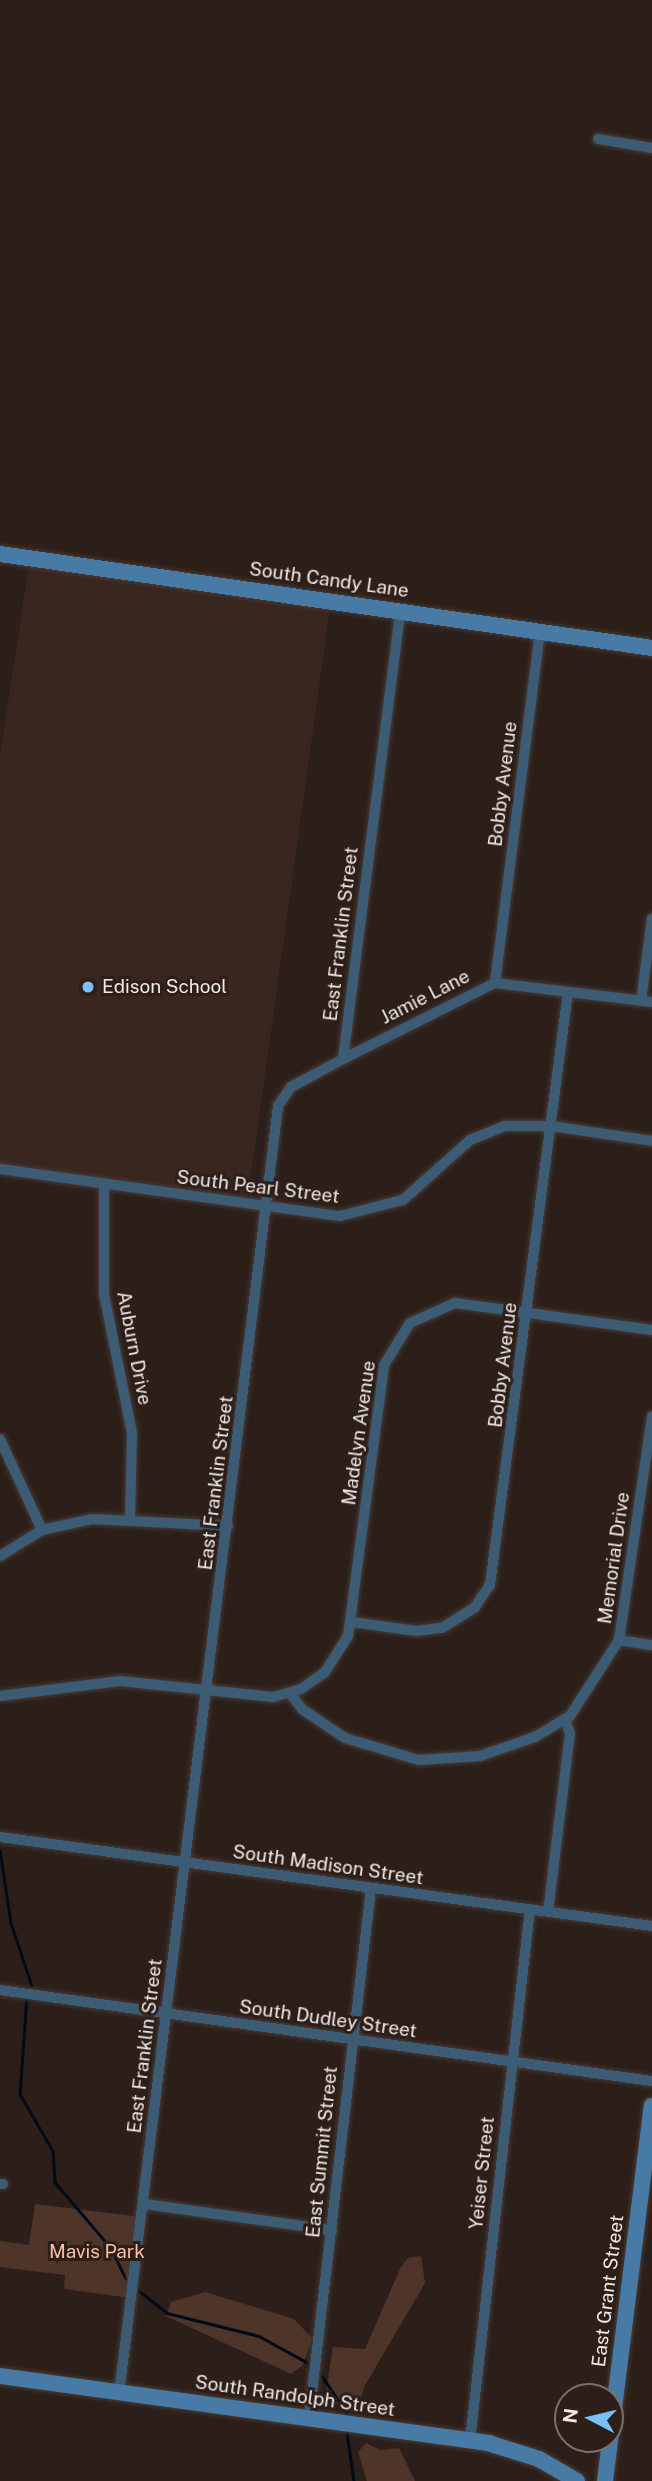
<!DOCTYPE html>
<style>
body{margin:0}
#map{position:relative;width:652px;height:2481px;overflow:hidden;background:#2c1f19;font-family:"Public Sans",sans-serif}
div>[style]{position:absolute}
.built>*{inset:0;background:#39261e}
.green>*{inset:0;background:#4f3529}
.stream>*{height:2.5px;margin:-1.25px;padding:0 1.25px;transform-origin:1.25px;border-radius:1.25px;background:#000b19}
.roads{filter:drop-shadow(0 0 2px #483b35) drop-shadow(0 0 2px #483b35)}
.street>*{height:10px;margin:-5px;padding:0 5px;transform-origin:5px;border-radius:5px;background:#3c5b75}
.secondary>*{height:16px;margin:-8px;padding:0 8px;transform-origin:8px;border-radius:8px;background:#477aa5}
.dots>*{width:19px;height:19px;translate:-50% -50%;box-sizing:border-box;border:4px solid #2c1f19;border-radius:50%}
span{translate:-50% -50%;white-space:nowrap;text-align:center;line-height:1.15;-webkit-text-stroke:6px #2c1f19;paint-order:stroke}
.street-label{font-size:19px;color:#f1e8e4}
.poi-label{font-size:19px;color:#f1e8e4}
.left{translate:0 -50%;text-align:left}
.park-label{font-size:19px;color:#fbc0a6}
.north{position:absolute;left:554px;top:2383px;width:70px;height:70px;box-sizing:border-box;background:#2c1f19;border:2px solid #7b6f6a;border-radius:50%;rotate:277deg;font-size:19px;font-weight:700;line-height:28px;text-align:center;color:#f1e8e4}
.north::after{content:'';display:block;margin:auto;width:24px;height:32px;background:#7abff8;clip-path:polygon(50% 0,100% 100%,50% 72%,0 100%)}
</style>
<div id="map">
<div class="built">
<i style="clip-path:polygon(30px 558px,331px 601px,247px 1204px,0 1169px,0 755px)"></i>
</div>
<div class="green">
<i style="clip-path:polygon(35px 2204px,142px 2217px,131px 2298px,64px 2289px,65px 2275px,0 2267px,0 2241px,29px 2245px)"></i>
<i style="clip-path:polygon(421px 2256px,425px 2283px,364px 2387px,360px 2404px,324px 2404px,333px 2347px,365px 2349px,400px 2269px,408px 2258px)"></i>
<i style="clip-path:polygon(205px 2292px,294px 2319px,312px 2338px,303px 2365px,291px 2374px,166px 2316px,171px 2302px)"></i>
<i style="clip-path:polygon(366px 2443px,380px 2450px,399px 2448px,415px 2481px,367px 2481px,358px 2452px)"></i>
</div>
<div class="stream">
<i style="left:0;top:1850px;width:74px;rotate:81.4deg"></i>
<i style="left:11px;top:1923px;width:66px;rotate:71.6deg"></i>
<i style="left:27px;top:1997px;width:97px;rotate:94.1deg"></i>
<i style="left:20px;top:2094px;width:66px;rotate:59.9deg"></i>
<i style="left:53px;top:2151px;width:31px;rotate:86deg"></i>
<i style="left:55px;top:2182px;width:87px;rotate:49.7deg"></i>
<i style="left:111px;top:2248px;width:34px;rotate:64deg"></i>
<i style="left:138px;top:2290px;width:37px;rotate:38deg"></i>
<i style="left:167px;top:2313px;width:95px;rotate:14deg"></i>
<i style="left:259px;top:2336px;width:58px;rotate:28.8deg"></i>
<i style="left:322px;top:2376px;width:48px;rotate:56deg"></i>
<i style="left:347px;top:2432px;width:49px;rotate:81.9deg"></i>
</div>
<div class="roads">
<div class="street">
<i style="left:598px;top:139px;width:55px;rotate:9.5deg"></i>
<i style="left:495px;top:983px;width:354px;rotate:-82.7deg"></i>
<i style="left:641px;top:1001px;width:83px;rotate:-82.4deg"></i>
<i style="left:343px;top:1059px;width:170px;rotate:-26.6deg"></i>
<i style="left:495px;top:983px;width:158px;rotate:6.9deg"></i>
<i style="left:0;top:1169px;width:343px;rotate:7.9deg"></i>
<i style="left:340px;top:1216px;width:65px;rotate:-14.3deg"></i>
<i style="left:403px;top:1200px;width:90px;rotate:-41.8deg"></i>
<i style="left:470px;top:1140px;width:37px;rotate:-22deg"></i>
<i style="left:504px;top:1126px;width:47px"></i>
<i style="left:551px;top:1126px;width:102px;rotate:8.4deg"></i>
<i style="left:104px;top:1184px;width:110px;rotate:90deg"></i>
<i style="left:104px;top:1294px;width:142px;rotate:78.6deg"></i>
<i style="left:132px;top:1433px;width:85px;rotate:91.3deg"></i>
<i style="left:0;top:1439px;width:100px;rotate:65.2deg"></i>
<i style="left:0;top:1556px;width:49px;rotate:-31.8deg"></i>
<i style="left:42px;top:1530px;width:51px;rotate:-12.4deg"></i>
<i style="left:92px;top:1519px;width:136px;rotate:2.9deg"></i>
<i style="left:352px;top:1622px;width:65px;rotate:8deg"></i>
<i style="left:416px;top:1631px;width:26px;rotate:-7deg"></i>
<i style="left:442px;top:1628px;width:39px;rotate:-32deg"></i>
<i style="left:475px;top:1607px;width:27px;rotate:-56deg"></i>
<i style="left:490px;top:1585px;width:598px;rotate:-82.51deg"></i>
<i style="left:619px;top:1640px;width:33px;rotate:9deg"></i>
<i style="left:290px;top:1693px;width:20px;rotate:53deg"></i>
<i style="left:302px;top:1709px;width:52px;rotate:34deg"></i>
<i style="left:345px;top:1738px;width:77px;rotate:16.6deg"></i>
<i style="left:419px;top:1760px;width:61px;rotate:-3.8deg"></i>
<i style="left:480px;top:1756px;width:58px;rotate:-19.1deg"></i>
<i style="left:535px;top:1737px;width:41px;rotate:-31deg"></i>
<i style="left:570px;top:1716px;width:90px;rotate:-57.2deg"></i>
<i style="left:619px;top:1640px;width:226px;rotate:-81.6deg"></i>
<i style="left:0;top:1696px;width:121px;rotate:-7.1deg"></i>
<i style="left:120px;top:1681px;width:154px;rotate:6deg"></i>
<i style="left:273px;top:1697px;width:29px;rotate:-16deg"></i>
<i style="left:301px;top:1689px;width:29px;rotate:-35deg"></i>
<i style="left:325px;top:1672px;width:43px;rotate:-57.4deg"></i>
<i style="left:348px;top:1636px;width:273px;rotate:-82.4deg"></i>
<i style="left:384px;top:1365px;width:49px;rotate:-58.2deg"></i>
<i style="left:410px;top:1323px;width:49px;rotate:-24deg"></i>
<i style="left:455px;top:1303px;width:199px;rotate:7.8deg"></i>
<i style="left:0;top:1837px;width:658px;rotate:7.77deg"></i>
<i style="left:548px;top:1912px;width:179px;rotate:-83deg"></i>
<i style="left:570px;top:1734px;width:16px;rotate:-108deg"></i>
<i style="left:0;top:1990px;width:658px;rotate:7.95deg"></i>
<i style="left:0;top:2184px;width:3px"></i>
<i style="left:144px;top:2204px;width:190px;rotate:7.9deg"></i>
<i style="left:119px;top:2394px;width:1298px;rotate:-82.96deg"></i>
<i style="left:278px;top:1106px;width:23px;rotate:-56deg"></i>
<i style="left:291px;top:1087px;width:59px;rotate:-28.3deg"></i>
<i style="left:343px;top:1059px;width:452px;rotate:-82.7deg"></i>
<i style="left:309px;top:2418px;width:533px;rotate:-83.32deg"></i>
<i style="left:470px;top:2441px;width:535px;rotate:-83.57deg"></i>
</div>
<div class="secondary">
<i style="left:0;top:554px;width:659px;rotate:8.2deg"></i>
<i style="left:0;top:2376px;width:493px;rotate:7.8deg"></i>
<i style="left:488px;top:2443px;width:53px;rotate:17.4deg"></i>
<i style="left:539px;top:2459px;width:44px;rotate:30.1deg"></i>
<i style="left:605px;top:2481px;width:378px;rotate:-82.9deg"></i>
</div>
</div>
<div class="dots">
<i style="left:88px;top:987px;background:#7abff8"></i>
</div>
<div class="street-label">
<span style="left:329px;top:580px;rotate:8deg">South Candy Lane</span>
<span style="left:503px;top:784px;rotate:-83deg">Bobby Avenue</span>
<span style="left:341px;top:934px;rotate:-83deg">East Franklin Street</span>
<span style="left:425px;top:997px;rotate:-27deg">Jamie Lane</span>
<span style="left:258px;top:1187px;rotate:7deg">South Pearl Street</span>
<span style="left:134px;top:1348px;rotate:79deg">Auburn Drive</span>
<span style="left:503px;top:1365px;rotate:-83deg">Bobby Avenue</span>
<span style="left:359px;top:1433px;rotate:-82deg">Madelyn Avenue</span>
<span style="left:216px;top:1483px;rotate:-83deg">East Franklin Street</span>
<span style="left:614px;top:1558px;rotate:-82deg">Memorial Drive</span>
<span style="left:328px;top:1865px;rotate:8deg">South Madison Street</span>
<span style="left:328px;top:2019px;rotate:8deg">South Dudley Street</span>
<span style="left:145px;top:2046px;rotate:-83deg">East Franklin Street</span>
<span style="left:322px;top:2152px;rotate:-84deg">East Summit Street</span>
<span style="left:482px;top:2173px;rotate:-84deg">Yeiser Street</span>
<span style="left:608px;top:2291px;rotate:-83deg">East Grant Street</span>
<span style="left:295px;top:2396px;rotate:8deg">South Randolph Street</span>
</div>
<div class="poi-label">
<span class="left" style="left:102px;top:987px">Edison School</span>
</div>
<div class="park-label">
<span style="left:97px;top:2252px">Mavis Park</span>
</div>
<div class="north">N</div>
</div>
